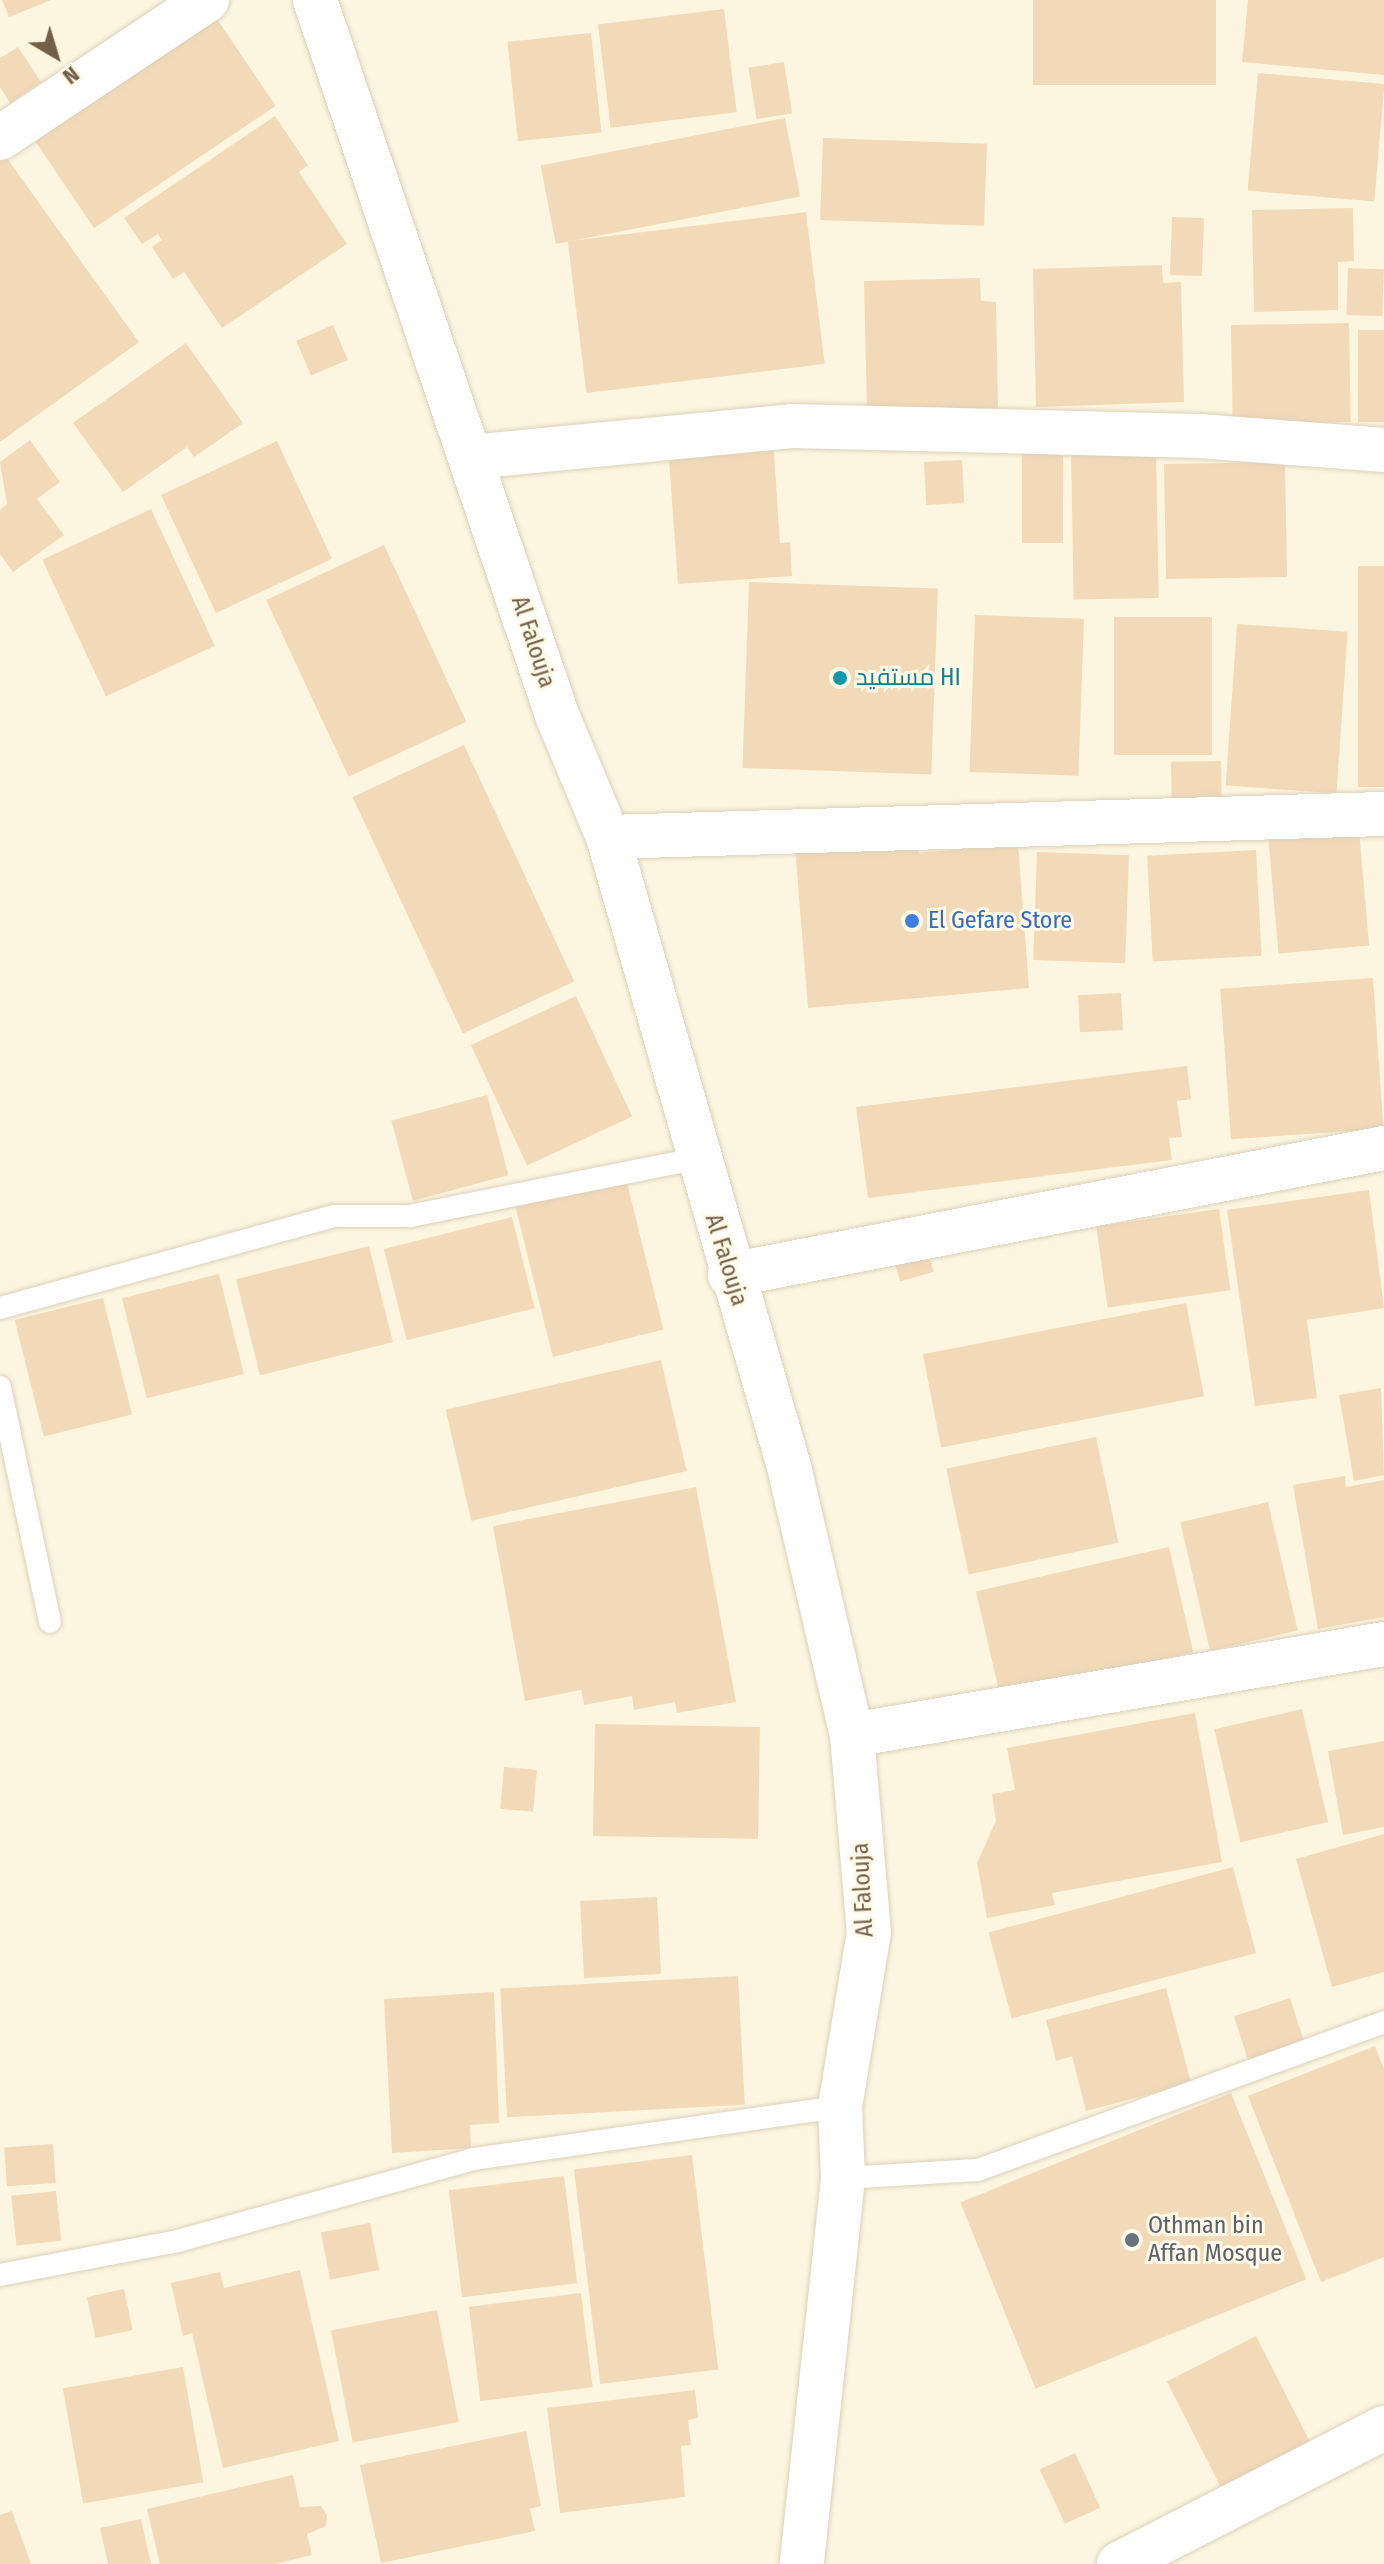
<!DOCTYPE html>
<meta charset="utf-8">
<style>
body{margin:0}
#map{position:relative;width:1384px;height:2564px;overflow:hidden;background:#fcf6e1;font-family:"Fira Sans Condensed",Cairo,sans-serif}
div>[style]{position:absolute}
.building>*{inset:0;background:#f2d9b8;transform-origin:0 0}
.roads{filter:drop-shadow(0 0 2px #ddd1ba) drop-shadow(0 0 2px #ddd1ba)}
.service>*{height:22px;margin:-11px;padding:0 11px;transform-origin:11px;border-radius:11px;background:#fff}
.minor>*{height:44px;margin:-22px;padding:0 22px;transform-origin:22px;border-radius:22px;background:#fff}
.secondary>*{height:44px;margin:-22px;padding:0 22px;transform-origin:22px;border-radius:22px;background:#fff}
.dots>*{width:22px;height:22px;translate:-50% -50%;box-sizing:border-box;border:4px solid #fffae7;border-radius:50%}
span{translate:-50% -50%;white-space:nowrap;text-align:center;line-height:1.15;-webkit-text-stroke:6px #fffae7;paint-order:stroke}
.street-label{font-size:24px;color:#735f48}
.culture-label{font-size:24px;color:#0d838f}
.left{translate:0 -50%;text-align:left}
.shop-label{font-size:24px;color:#366cbe}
.worship-label{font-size:24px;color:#5b616d}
.north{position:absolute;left:16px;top:16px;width:80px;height:80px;-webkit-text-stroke:6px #fffae7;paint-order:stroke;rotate:142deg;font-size:22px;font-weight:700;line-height:32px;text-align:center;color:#735f48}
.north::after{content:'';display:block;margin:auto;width:28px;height:36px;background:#735f48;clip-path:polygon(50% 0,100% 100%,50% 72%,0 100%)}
</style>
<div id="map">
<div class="building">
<i style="clip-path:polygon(2px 0,51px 0,9px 17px)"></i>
<i style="left:1033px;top:0;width:183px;height:85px"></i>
<i style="clip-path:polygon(1248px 0,1384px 0,1384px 75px,1242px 62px)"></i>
<i style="left:724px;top:9px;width:104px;height:127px;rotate:83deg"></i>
<i style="left:213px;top:13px;width:112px;height:219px;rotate:56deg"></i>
<i style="left:591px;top:33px;width:100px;height:84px;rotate:84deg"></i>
<i style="clip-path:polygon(18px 47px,41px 82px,10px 103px,0 87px,0 58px)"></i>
<i style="left:784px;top:62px;width:52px;height:36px;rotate:81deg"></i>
<i style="left:1258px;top:73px;width:127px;height:118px;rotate:5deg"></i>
<i style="clip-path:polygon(275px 116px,308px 165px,299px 172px,347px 244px,222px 328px,184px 272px,173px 279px,152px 247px,162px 240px,158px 234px,142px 244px,124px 218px)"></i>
<i style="left:785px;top:118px;width:80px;height:249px;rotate:79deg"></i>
<i style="left:823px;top:138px;width:164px;height:82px;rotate:2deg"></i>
<i style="clip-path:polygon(6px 157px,139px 342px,0 442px,0 161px)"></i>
<i style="clip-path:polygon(1353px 208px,1354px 261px,1338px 262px,1338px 310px,1254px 312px,1252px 210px)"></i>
<i style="left:806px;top:212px;width:153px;height:240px;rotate:83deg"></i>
<i style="left:1172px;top:217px;width:32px;height:58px;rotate:2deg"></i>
<i style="clip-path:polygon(1162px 265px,1163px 283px,1181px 282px,1184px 402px,1036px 407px,1033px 269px)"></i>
<i style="left:1348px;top:268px;width:36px;height:47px;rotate:2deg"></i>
<i style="clip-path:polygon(980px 278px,981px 301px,996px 302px,998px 408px,867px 411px,864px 281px)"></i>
<i style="left:1349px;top:323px;width:99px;height:118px;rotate:89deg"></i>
<i style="left:333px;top:325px;width:38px;height:40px;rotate:67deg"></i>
<i style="left:1358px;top:330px;width:26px;height:92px"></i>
<i style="clip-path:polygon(186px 343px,243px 423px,194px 457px,187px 447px,123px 492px,73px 423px)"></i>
<i style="clip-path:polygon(773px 438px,780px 543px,790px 542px,792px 576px,678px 584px,668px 445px)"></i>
<i style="clip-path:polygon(30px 440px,60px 482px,37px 499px,64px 535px,13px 572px,0 554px,0 510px,7px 504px,0 462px)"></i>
<i style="left:277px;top:441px;width:130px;height:128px;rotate:65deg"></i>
<i style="left:1156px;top:446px;width:152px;height:85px;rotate:89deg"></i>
<i style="left:1022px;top:453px;width:41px;height:90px"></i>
<i style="left:962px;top:460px;width:43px;height:38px;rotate:87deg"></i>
<i style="left:1285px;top:462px;width:115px;height:121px;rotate:89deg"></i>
<i style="left:151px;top:509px;width:151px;height:120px;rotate:65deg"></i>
<i style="left:384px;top:545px;width:195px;height:130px;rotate:65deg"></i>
<i style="left:1358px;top:566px;width:26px;height:221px"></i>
<i style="left:749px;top:582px;width:189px;height:186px;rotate:2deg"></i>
<i style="left:975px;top:615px;width:109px;height:157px;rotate:2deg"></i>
<i style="left:1114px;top:617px;width:98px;height:138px"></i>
<i style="left:1237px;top:624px;width:111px;height:162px;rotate:4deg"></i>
<i style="left:464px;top:745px;width:261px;height:123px;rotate:65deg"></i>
<i style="left:1221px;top:761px;width:39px;height:50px;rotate:89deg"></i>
<i style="left:1359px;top:830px;width:116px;height:91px;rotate:85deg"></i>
<i style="clip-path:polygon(917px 836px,919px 853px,1018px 844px,1029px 988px,808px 1008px,795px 847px)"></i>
<i style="left:1256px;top:850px;width:106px;height:109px;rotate:87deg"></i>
<i style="left:1037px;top:852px;width:92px;height:108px;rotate:2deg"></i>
<i style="left:1373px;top:978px;width:151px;height:153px;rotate:86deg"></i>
<i style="left:1121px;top:993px;width:37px;height:43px;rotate:87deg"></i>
<i style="left:576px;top:996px;width:133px;height:116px;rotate:65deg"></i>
<i style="clip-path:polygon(1187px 1066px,1191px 1099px,1177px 1101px,1182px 1137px,1169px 1138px,1172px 1160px,868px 1198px,856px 1107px)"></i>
<i style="left:487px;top:1095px;width:83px;height:99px;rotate:75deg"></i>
<i style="left:626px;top:1179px;width:155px;height:114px;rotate:76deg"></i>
<i style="clip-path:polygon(1369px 1190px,1384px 1308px,1307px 1320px,1317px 1398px,1255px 1406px,1227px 1210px)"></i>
<i style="left:1219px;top:1209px;width:82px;height:124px;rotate:82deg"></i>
<i style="left:512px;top:1217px;width:94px;height:132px;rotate:76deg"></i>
<i style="left:925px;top:1241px;width:32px;height:35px;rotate:74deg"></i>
<i style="left:369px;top:1246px;width:99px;height:137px;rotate:76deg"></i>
<i style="left:219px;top:1274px;width:103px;height:100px;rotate:76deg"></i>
<i style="left:103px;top:1298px;width:120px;height:91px;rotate:76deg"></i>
<i style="left:1186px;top:1303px;width:95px;height:268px;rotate:79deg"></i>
<i style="left:661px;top:1360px;width:114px;height:221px;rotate:77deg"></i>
<i style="clip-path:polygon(1381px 1388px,1384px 1475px,1354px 1481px,1339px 1395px)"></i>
<i style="left:1096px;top:1437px;width:108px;height:153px;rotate:78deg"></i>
<i style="clip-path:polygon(1345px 1476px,1346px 1487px,1384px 1480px,1384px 1617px,1318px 1629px,1293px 1485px)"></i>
<i style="clip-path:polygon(696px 1487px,736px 1702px,677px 1713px,675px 1702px,634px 1710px,632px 1696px,584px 1705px,581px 1690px,525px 1701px,493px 1526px)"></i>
<i style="left:1268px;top:1502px;width:132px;height:90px;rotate:77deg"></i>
<i style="left:1169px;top:1547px;width:108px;height:198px;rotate:77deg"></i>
<i style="left:1302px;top:1709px;width:116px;height:90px;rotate:77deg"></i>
<i style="clip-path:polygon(1195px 1713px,1222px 1862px,1052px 1893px,1055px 1905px,987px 1918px,977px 1863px,996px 1821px,992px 1794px,1015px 1790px,1007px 1748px)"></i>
<i style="left:595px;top:1724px;width:165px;height:112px;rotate:1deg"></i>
<i style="clip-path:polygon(1384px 1741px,1384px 1827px,1343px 1835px,1328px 1751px)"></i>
<i style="left:504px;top:1767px;width:33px;height:42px;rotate:5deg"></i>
<i style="clip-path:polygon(1384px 1834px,1384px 1972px,1332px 1987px,1296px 1859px)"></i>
<i style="left:1233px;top:1867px;width:89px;height:253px;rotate:75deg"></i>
<i style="left:657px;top:1897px;width:77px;height:77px;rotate:87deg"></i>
<i style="left:738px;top:1976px;width:129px;height:238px;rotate:87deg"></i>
<i style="clip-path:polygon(1166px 1988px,1191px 2083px,1086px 2111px,1072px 2056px,1056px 2061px,1046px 2020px)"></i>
<i style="clip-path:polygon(494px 1992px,499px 2123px,470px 2125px,471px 2148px,392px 2153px,384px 1999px)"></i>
<i style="left:1290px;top:1998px;width:48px;height:59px;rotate:72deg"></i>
<i style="clip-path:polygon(1375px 2046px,1384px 2069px,1384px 2257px,1321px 2282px,1248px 2096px)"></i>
<i style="left:1231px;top:2093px;width:201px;height:292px;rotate:68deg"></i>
<i style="left:53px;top:2144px;width:39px;height:49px;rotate:86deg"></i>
<i style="left:692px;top:2155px;width:216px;height:119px;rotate:83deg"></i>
<i style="left:564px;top:2176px;width:108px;height:116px;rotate:83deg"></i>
<i style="left:56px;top:2191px;width:50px;height:45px;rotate:84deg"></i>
<i style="left:370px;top:2223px;width:48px;height:50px;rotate:79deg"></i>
<i style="clip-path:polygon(300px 2270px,339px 2441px,223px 2468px,192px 2333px,183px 2336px,171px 2283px,220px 2272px,224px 2288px)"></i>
<i style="left:124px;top:2289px;width:42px;height:38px;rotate:78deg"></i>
<i style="left:581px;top:2293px;width:95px;height:113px;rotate:83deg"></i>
<i style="left:437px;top:2310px;width:114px;height:108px;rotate:79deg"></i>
<i style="left:1256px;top:2336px;width:119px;height:100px;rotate:63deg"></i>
<i style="left:183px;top:2367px;width:117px;height:122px;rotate:80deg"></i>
<i style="clip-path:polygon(695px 2390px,698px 2418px,688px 2420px,691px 2445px,681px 2446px,685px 2497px,560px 2513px,547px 2408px)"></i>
<i style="clip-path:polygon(526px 2431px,541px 2506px,530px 2509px,535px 2531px,381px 2563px,360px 2465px)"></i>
<i style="left:1075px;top:2453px;width:60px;height:39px;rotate:65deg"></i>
<i style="clip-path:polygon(293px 2475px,300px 2507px,321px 2506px,327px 2515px,326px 2526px,307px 2534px,312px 2555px,275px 2564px,160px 2564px,147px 2509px)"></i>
<i style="clip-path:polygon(12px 2511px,31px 2564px,0 2564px,0 2515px)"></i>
<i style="clip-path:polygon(141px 2519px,151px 2564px,108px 2564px,100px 2528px)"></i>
</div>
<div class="roads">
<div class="service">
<i style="left:0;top:1308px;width:346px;rotate:-15.4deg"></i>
<i style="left:334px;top:1216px;width:76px"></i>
<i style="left:410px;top:1216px;width:291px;rotate:-11.3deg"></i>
<i style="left:0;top:1387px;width:240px;rotate:78deg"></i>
<i style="left:843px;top:2178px;width:135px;rotate:-3.4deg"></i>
<i style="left:978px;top:2170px;width:432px;rotate:-20deg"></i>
<i style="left:0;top:2275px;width:181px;rotate:-10.8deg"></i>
<i style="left:178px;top:2241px;width:306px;rotate:-15.5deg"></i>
<i style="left:473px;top:2159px;width:371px;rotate:-8.1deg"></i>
</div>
<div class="minor">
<i style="left:0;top:138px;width:249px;rotate:-33.7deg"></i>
<i style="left:471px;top:457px;width:322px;rotate:-5.5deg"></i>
<i style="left:792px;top:426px;width:407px;rotate:1.4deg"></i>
<i style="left:1199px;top:436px;width:186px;rotate:4.3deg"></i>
<i style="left:608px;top:837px;width:776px;rotate:-1.7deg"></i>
<i style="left:730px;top:1275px;width:666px;rotate:-10.99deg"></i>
<i style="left:852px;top:1735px;width:540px;rotate:-9.71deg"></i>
<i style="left:1119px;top:2564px;width:298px;rotate:-27.2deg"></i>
</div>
<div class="secondary">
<i style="left:315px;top:0;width:755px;rotate:71.3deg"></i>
<i style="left:557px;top:715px;width:132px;rotate:67.3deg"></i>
<i style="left:608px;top:837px;width:655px;rotate:73.97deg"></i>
<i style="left:789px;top:1467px;width:275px;rotate:76.8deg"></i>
<i style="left:852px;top:1735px;width:198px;rotate:85.1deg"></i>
<i style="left:869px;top:1932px;width:177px;rotate:99.4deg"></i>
<i style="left:840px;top:2107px;width:71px;rotate:87.6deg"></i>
<i style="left:843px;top:2178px;width:388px;rotate:96.1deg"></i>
</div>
</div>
<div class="dots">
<i style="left:840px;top:678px;background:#0f9aa8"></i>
<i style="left:912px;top:921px;background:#3f7fe0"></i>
<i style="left:1132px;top:2240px;background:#6b7280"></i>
</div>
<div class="street-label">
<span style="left:533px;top:642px;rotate:72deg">Al Falouja</span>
<span style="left:726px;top:1260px;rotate:73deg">Al Falouja</span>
<span style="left:863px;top:1890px;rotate:-93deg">Al Falouja</span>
</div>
<div class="culture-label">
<span class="left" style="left:856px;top:678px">مستفيد HI</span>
</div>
<div class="shop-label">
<span class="left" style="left:928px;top:921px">El Gefare Store</span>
</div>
<div class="worship-label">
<span class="left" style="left:1148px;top:2240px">Othman bin<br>Affan Mosque</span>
</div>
<div class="north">N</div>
</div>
